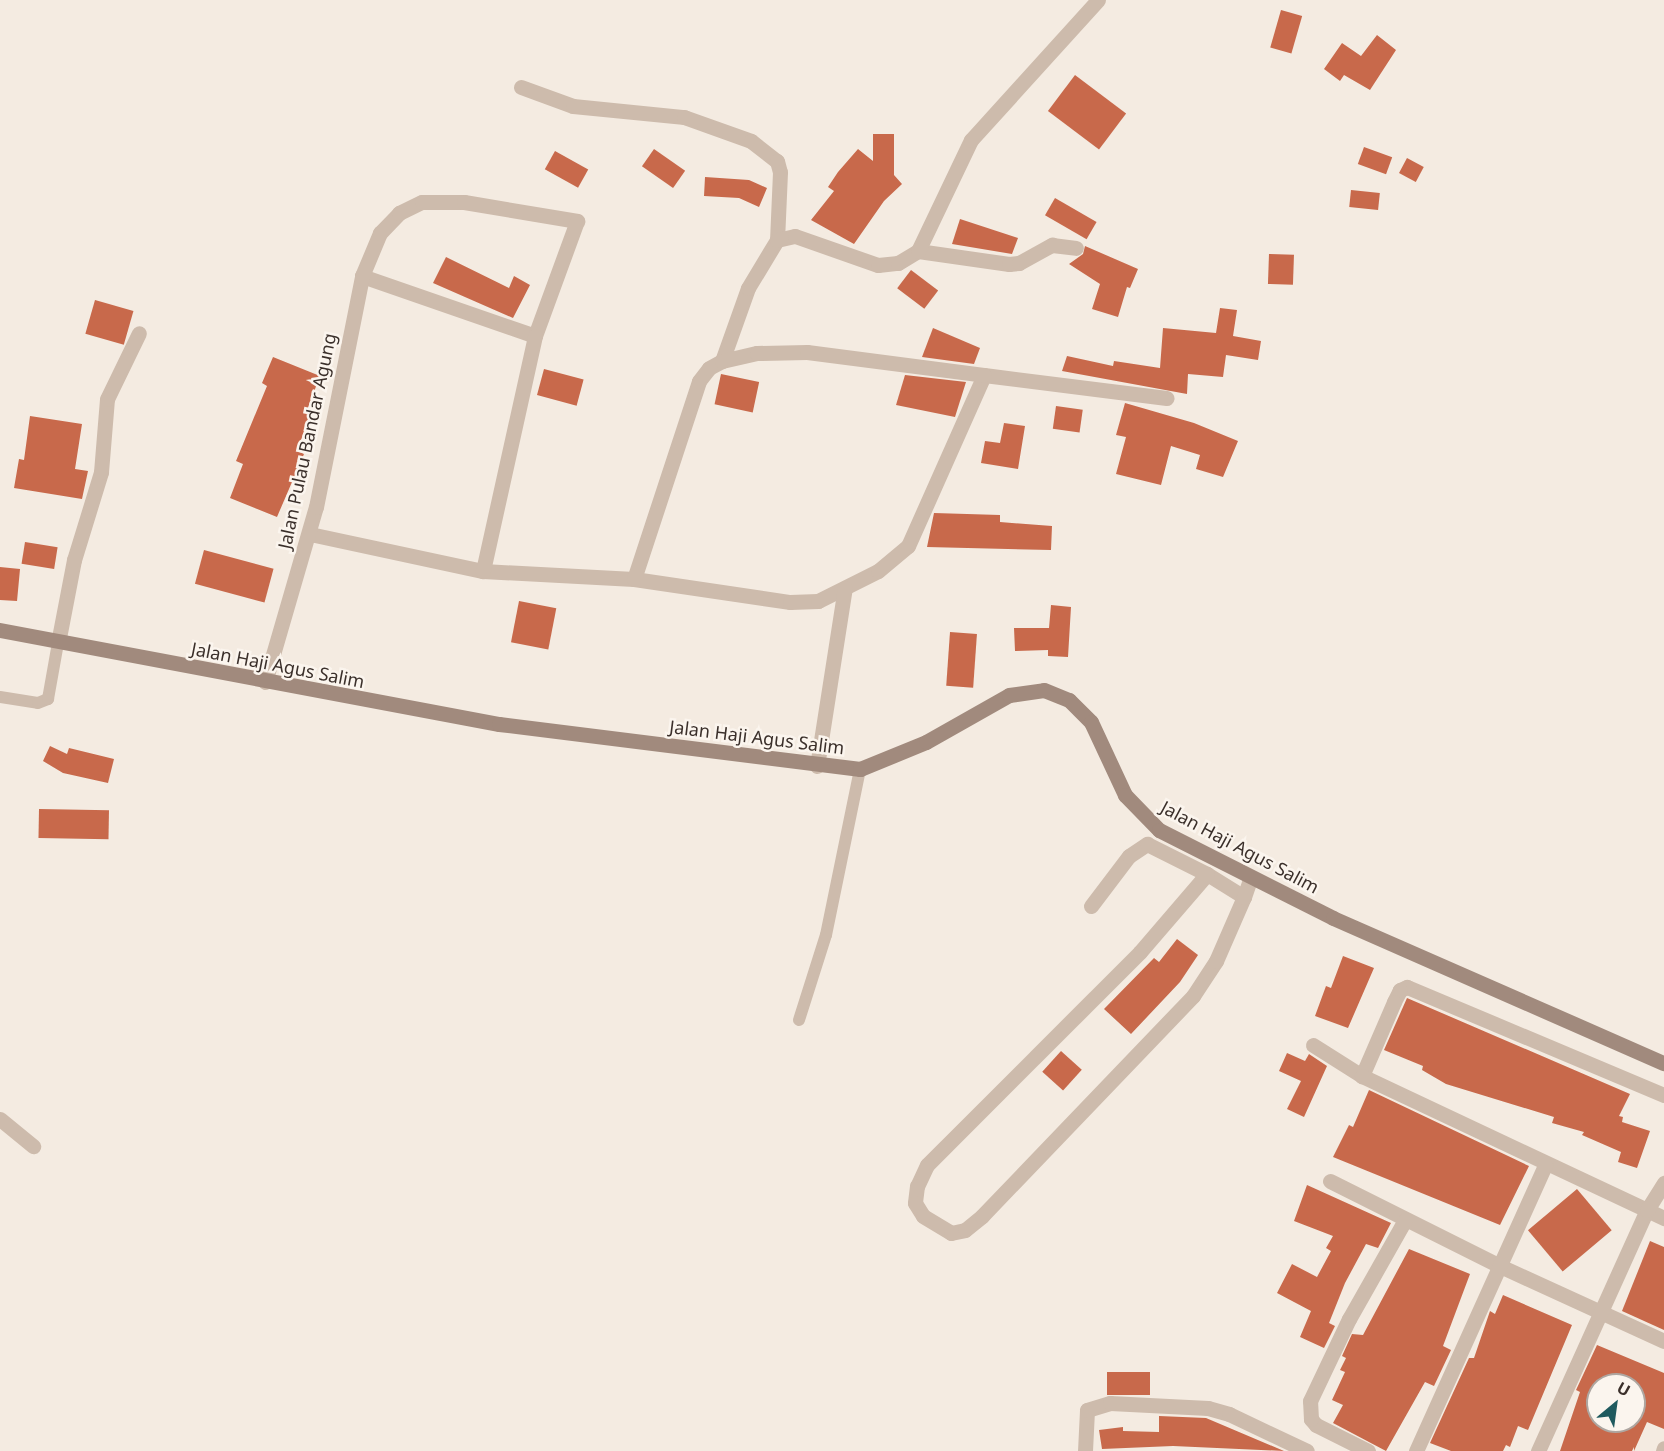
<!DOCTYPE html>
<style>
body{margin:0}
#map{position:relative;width:1664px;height:1451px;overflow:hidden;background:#f4ebe1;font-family:"Noto Sans",sans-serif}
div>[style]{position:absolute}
.building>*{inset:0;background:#c8694b;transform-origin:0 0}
.lane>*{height:12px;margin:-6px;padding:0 6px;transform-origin:6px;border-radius:6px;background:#cdbbac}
.street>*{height:15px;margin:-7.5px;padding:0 7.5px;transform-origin:7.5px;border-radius:7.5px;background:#cdbbac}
.secondary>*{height:15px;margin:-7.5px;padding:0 7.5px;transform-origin:7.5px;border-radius:7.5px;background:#a18a7d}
span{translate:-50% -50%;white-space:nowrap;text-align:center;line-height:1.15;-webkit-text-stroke:5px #fbf5ee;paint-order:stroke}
.street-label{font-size:18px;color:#3b302b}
.north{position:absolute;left:1586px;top:1373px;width:60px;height:60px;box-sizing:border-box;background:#fbf5ee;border:2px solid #aea6a0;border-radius:50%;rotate:29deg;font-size:16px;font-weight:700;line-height:24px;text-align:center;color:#3b302b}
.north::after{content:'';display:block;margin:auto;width:21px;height:27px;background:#1f5a5e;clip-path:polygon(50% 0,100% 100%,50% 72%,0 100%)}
</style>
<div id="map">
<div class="building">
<i style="left:1281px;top:10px;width:22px;height:39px;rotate:16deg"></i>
<i style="clip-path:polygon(1377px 35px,1396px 50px,1370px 90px,1344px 75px,1340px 81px,1324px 69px,1342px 43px,1361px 56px)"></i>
<i style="left:1075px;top:75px;width:64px;height:45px;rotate:37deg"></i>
<i style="clip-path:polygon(873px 134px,894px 134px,894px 175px,902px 184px,884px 201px,854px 244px,811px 220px,834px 191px,828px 187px,838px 172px,858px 149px,873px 161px)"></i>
<i style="left:1364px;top:147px;width:30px;height:18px;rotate:20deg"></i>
<i style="left:654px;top:149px;width:38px;height:21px;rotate:35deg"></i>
<i style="left:555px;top:151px;width:38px;height:21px;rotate:29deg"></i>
<i style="left:1407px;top:158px;width:19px;height:17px;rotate:28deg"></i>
<i style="clip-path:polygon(705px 177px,749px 180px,767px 188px,759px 207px,739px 198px,704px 196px)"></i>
<i style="left:1351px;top:190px;width:29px;height:17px;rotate:6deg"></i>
<i style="left:1055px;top:198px;width:48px;height:20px;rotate:30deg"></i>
<i style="clip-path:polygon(960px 219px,1018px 238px,1012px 254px,952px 244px)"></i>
<i style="clip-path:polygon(1085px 246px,1138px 269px,1130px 288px,1127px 287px,1118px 317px,1092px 309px,1100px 284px,1069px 264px,1083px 254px)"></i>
<i style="left:1269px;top:254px;width:25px;height:30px;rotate:2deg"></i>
<i style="clip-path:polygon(446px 257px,509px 288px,514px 276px,530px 285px,513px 318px,433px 283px)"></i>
<i style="left:911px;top:270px;width:34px;height:23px;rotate:37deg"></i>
<i style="left:95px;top:300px;width:40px;height:35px;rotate:16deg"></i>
<i style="clip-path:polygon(1220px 308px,1237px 310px,1233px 336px,1261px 341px,1258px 360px,1226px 355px,1223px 377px,1188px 374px,1187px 394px,1062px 371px,1067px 356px,1113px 366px,1114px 361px,1160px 368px,1163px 328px,1216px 333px)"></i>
<i style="clip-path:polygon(933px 328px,980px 348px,974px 364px,922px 357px)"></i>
<i style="clip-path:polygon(273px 357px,320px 376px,307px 410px,311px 412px,297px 451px,304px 454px,277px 517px,230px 498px,243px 464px,236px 461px,267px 386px,262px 383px)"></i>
<i style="left:544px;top:369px;width:41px;height:27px;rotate:15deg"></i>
<i style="left:721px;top:374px;width:39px;height:31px;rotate:12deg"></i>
<i style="clip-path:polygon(905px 375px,966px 382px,955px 417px,896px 405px)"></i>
<i style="clip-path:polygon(1125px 403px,1194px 423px,1238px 441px,1223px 477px,1196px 469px,1200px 455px,1171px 446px,1161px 485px,1116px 474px,1126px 437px,1116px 435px)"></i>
<i style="left:1056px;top:406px;width:27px;height:23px;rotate:8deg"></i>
<i style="clip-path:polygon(30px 416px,82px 424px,75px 469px,88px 471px,82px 499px,14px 488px,19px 459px,24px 460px)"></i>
<i style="clip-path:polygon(1004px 423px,1025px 426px,1018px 469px,981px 463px,985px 441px,1000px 443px)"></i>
<i style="clip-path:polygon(934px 513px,1000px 515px,1000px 522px,1052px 526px,1051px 550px,927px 547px)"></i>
<i style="left:25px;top:542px;width:33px;height:22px;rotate:9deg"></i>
<i style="left:204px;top:550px;width:72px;height:35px;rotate:15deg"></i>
<i style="clip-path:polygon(0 567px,20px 569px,17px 601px,0 600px)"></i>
<i style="left:519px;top:601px;width:38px;height:42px;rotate:11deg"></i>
<i style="clip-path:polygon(1051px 605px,1071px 607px,1068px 657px,1048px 656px,1048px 650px,1015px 651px,1014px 628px,1049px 628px)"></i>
<i style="left:950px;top:632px;width:27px;height:54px;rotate:4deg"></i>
<i style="clip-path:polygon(50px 746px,67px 754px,69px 748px,114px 759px,108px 783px,63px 773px,43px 761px)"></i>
<i style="left:39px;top:809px;width:70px;height:29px;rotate:1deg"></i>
<i style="clip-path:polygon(1177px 939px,1198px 955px,1180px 982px,1131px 1034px,1104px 1009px,1154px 958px,1159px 962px)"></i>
<i style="clip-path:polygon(1343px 956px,1374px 968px,1348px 1028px,1315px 1016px,1326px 986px,1331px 988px)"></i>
<i style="clip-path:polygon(1407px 998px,1630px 1094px,1619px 1116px,1623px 1117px,1622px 1122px,1650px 1131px,1637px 1168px,1618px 1162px,1621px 1152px,1582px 1135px,1584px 1132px,1552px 1123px,1554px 1117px,1446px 1084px,1422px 1070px,1423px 1066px,1384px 1050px)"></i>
<i style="left:1061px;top:1051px;width:28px;height:28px;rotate:42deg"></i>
<i style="clip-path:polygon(1287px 1053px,1305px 1061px,1309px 1054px,1327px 1066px,1304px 1117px,1287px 1109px,1301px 1081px,1279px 1071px)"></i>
<i style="clip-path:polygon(1369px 1090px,1529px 1166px,1500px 1225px,1333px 1157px,1349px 1125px,1353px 1127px)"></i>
<i style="clip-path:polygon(1307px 1185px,1391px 1223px,1378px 1248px,1366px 1244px,1345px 1283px,1329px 1323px,1335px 1326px,1324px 1348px,1300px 1337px,1311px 1311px,1277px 1293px,1292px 1264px,1317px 1277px,1331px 1251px,1326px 1248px,1333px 1236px,1294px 1221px)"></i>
<i style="left:1577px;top:1189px;width:54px;height:64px;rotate:50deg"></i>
<i style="clip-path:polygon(1650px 1241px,1664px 1247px,1664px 1330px,1622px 1311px)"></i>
<i style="clip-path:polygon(1409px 1249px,1470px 1274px,1443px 1346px,1451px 1350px,1434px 1386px,1425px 1382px,1386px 1451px,1333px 1423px,1343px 1405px,1332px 1400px,1345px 1372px,1340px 1370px,1346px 1358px,1342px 1356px,1352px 1334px,1363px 1335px)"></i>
<i style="clip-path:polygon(1503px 1295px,1572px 1325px,1528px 1430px,1518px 1426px,1510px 1447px,1506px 1445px,1503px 1451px,1451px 1451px,1430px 1443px,1469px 1358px,1474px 1358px,1490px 1311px,1495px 1314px)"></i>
<i style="clip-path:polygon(evenodd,1597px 1345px,1664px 1373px,1664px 1429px,1647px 1422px,1634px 1451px,1634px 1447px,1632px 1451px,1560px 1451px,1580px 1392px,1576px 1390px,1597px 1345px,1598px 1385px,1634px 1385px,1634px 1421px,1598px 1421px,1598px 1385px)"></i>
<i style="left:1150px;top:1372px;width:23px;height:43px;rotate:90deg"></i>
<i style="clip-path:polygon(1159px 1416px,1206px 1418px,1284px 1451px,1173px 1446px,1102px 1449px,1099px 1430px,1123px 1427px,1123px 1431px,1159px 1432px)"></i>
</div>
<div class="lane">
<i style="left:0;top:697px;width:38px;rotate:9deg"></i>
<i style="left:38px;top:703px;width:11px;rotate:-22deg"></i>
<i style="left:48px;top:699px;width:57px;rotate:-79.9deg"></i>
<i style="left:799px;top:1020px;width:89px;rotate:-72.4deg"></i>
<i style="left:826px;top:935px;width:169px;rotate:-78.4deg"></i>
</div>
<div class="street">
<i style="left:521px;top:87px;width:55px;rotate:20.1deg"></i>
<i style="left:573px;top:106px;width:112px;rotate:5.7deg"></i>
<i style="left:684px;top:117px;width:71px;rotate:19.7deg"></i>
<i style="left:751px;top:141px;width:33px;rotate:38deg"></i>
<i style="left:777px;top:161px;width:11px;rotate:75deg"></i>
<i style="left:780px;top:172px;width:68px;rotate:92.5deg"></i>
<i style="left:918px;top:251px;width:92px;rotate:8.1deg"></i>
<i style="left:1009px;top:264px;width:10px;rotate:-6deg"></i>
<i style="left:1019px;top:263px;width:38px;rotate:-29deg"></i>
<i style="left:1052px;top:245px;width:24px;rotate:7deg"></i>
<i style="left:362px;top:276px;width:183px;rotate:19.1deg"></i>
<i style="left:722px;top:361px;width:77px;rotate:-70.4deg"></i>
<i style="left:748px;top:288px;width:56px;rotate:-58.9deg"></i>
<i style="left:777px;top:240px;width:18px;rotate:-13deg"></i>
<i style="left:795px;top:236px;width:88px;rotate:19.3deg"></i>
<i style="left:878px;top:265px;width:20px;rotate:-6deg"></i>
<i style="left:898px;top:263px;width:23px;rotate:-31deg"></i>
<i style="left:918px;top:251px;width:123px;rotate:-64.5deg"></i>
<i style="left:971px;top:140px;width:189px;rotate:-47.8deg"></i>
<i style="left:310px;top:534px;width:177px;rotate:12.1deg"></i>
<i style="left:483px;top:571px;width:151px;rotate:3deg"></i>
<i style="left:634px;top:579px;width:158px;rotate:8.4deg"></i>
<i style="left:790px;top:602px;width:28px;rotate:-2deg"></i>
<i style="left:818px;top:601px;width:67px;rotate:-26.6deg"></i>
<i style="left:878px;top:571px;width:39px;rotate:-40deg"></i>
<i style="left:908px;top:546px;width:187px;rotate:-66deg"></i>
<i style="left:984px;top:375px;width:184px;rotate:7.2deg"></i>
<i style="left:634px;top:579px;width:208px;rotate:-71.8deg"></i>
<i style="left:699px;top:381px;width:16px;rotate:-52deg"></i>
<i style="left:709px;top:368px;width:15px;rotate:-28deg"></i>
<i style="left:722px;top:361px;width:36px;rotate:-13deg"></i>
<i style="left:757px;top:353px;width:50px;rotate:-1.1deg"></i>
<i style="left:807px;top:352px;width:178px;rotate:7.4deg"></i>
<i style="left:58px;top:643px;width:85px;rotate:-79.1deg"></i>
<i style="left:74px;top:560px;width:92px;rotate:-72.9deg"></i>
<i style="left:101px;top:472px;width:73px;rotate:-85.3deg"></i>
<i style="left:107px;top:399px;width:73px;rotate:-64.1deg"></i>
<i style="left:265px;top:682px;width:182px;rotate:-73.8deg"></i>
<i style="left:316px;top:507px;width:236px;rotate:-78.7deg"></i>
<i style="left:362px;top:276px;width:47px;rotate:-67.3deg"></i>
<i style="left:380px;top:233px;width:28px;rotate:-46deg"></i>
<i style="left:399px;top:213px;width:25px;rotate:-26deg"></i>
<i style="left:422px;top:202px;width:42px"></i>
<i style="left:464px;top:202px;width:115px;rotate:9.5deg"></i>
<i style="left:577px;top:221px;width:122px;rotate:110.1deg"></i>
<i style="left:535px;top:336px;width:241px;rotate:102.5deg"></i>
<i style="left:817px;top:766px;width:180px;rotate:-81.1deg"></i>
<i style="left:1244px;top:897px;width:44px;rotate:-148.1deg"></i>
<i style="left:1207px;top:874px;width:103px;rotate:130.7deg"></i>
<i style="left:1140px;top:952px;width:301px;rotate:135deg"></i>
<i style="left:927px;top:1165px;width:23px;rotate:115deg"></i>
<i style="left:917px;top:1186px;width:17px;rotate:97deg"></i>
<i style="left:915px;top:1203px;width:15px;rotate:58deg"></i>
<i style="left:923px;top:1216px;width:33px;rotate:31deg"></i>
<i style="left:951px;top:1233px;width:14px;rotate:-12deg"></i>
<i style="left:965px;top:1230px;width:22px;rotate:-39deg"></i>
<i style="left:982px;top:1216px;width:305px;rotate:-46.2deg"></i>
<i style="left:1193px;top:996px;width:42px;rotate:-56.7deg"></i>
<i style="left:1216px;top:961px;width:70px;rotate:-66.4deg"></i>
<i style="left:1244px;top:897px;width:21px;rotate:-71deg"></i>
<i style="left:1091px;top:906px;width:63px;rotate:-52.8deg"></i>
<i style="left:1129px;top:856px;width:22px;rotate:-34deg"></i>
<i style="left:1147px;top:844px;width:67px;rotate:26.6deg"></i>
<i style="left:1313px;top:1045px;width:58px;rotate:32.3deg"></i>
<i style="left:1664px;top:1095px;width:279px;rotate:-157.2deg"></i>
<i style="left:1407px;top:987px;width:8px;rotate:157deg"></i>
<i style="left:1400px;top:990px;width:13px;rotate:117deg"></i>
<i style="left:1394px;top:1002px;width:81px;rotate:113.4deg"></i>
<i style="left:1362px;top:1076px;width:334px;rotate:25.2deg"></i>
<i style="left:0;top:1119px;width:43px;rotate:39.3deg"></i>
<i style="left:1330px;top:1181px;width:190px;rotate:26.6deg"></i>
<i style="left:1500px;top:1266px;width:180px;rotate:24.6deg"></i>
<i style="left:1085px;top:1451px;width:41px;rotate:-87.2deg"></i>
<i style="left:1087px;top:1410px;width:24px;rotate:-17deg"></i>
<i style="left:1110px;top:1403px;width:98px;rotate:2.9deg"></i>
<i style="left:1208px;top:1408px;width:22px;rotate:16deg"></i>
<i style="left:1229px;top:1414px;width:86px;rotate:25.4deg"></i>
<i style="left:1368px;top:1451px;width:58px;rotate:-153.4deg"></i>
<i style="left:1316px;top:1425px;width:8px;rotate:-130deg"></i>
<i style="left:1311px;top:1419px;width:18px;rotate:-93deg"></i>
<i style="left:1310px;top:1401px;width:91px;rotate:-64.6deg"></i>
<i style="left:1349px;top:1319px;width:114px;rotate:-60.5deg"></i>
<i style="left:1416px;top:1451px;width:314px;rotate:-65.7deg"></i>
<i style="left:1538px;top:1451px;width:265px;rotate:-65.7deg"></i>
<i style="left:1647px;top:1210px;width:32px;rotate:-58deg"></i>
<i style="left:1663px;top:1451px;width:3px;rotate:-72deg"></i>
</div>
<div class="secondary">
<i style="left:0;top:630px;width:508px;rotate:10.67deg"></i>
<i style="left:499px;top:724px;width:364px;rotate:7.1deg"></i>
<i style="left:860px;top:769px;width:71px;rotate:-22.2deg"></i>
<i style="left:926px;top:742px;width:95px;rotate:-29.5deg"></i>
<i style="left:1009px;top:695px;width:35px;rotate:-8deg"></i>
<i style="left:1044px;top:690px;width:27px;rotate:22deg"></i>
<i style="left:1069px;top:700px;width:31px;rotate:45deg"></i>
<i style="left:1091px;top:722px;width:81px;rotate:65deg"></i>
<i style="left:1125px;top:795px;width:49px;rotate:45.8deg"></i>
<i style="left:1159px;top:830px;width:195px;rotate:26.8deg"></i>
<i style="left:1333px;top:918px;width:361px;rotate:23.7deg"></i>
</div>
<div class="street-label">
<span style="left:307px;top:441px;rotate:-78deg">Jalan Pulau Bandar Agung</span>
<span style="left:278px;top:665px;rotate:11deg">Jalan Haji Agus Salim</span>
<span style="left:757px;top:737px;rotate:7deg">Jalan Haji Agus Salim</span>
<span style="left:1240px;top:847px;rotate:28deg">Jalan Haji Agus Salim</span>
</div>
<div class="north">U</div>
</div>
